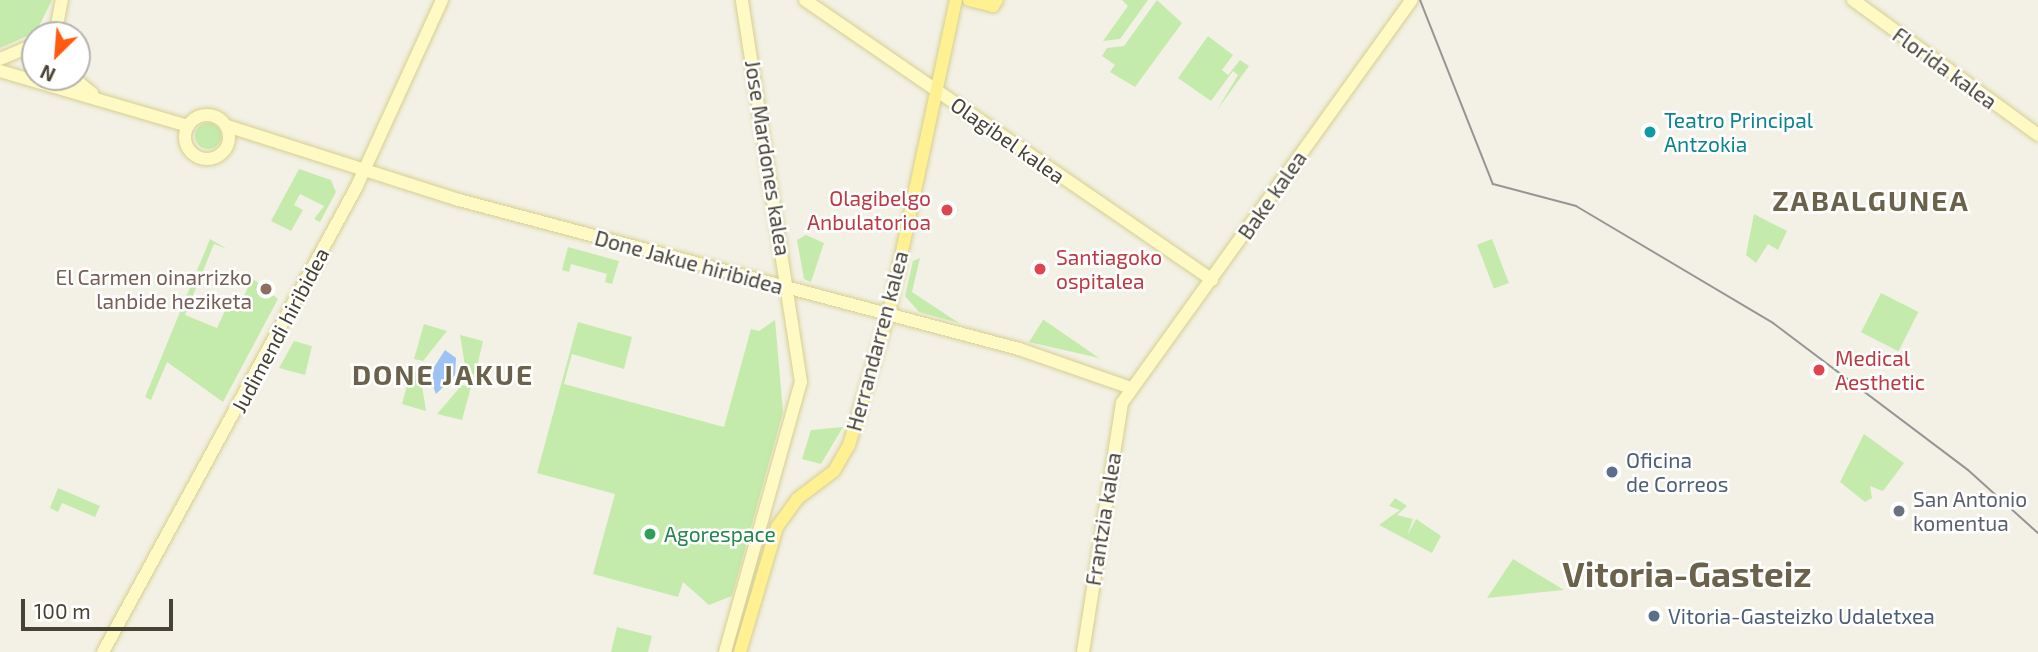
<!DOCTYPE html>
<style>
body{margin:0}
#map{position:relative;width:2038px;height:652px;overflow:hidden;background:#f3f1e5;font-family:"Exo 2",sans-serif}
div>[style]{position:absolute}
.green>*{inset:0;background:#c4ebab;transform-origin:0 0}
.round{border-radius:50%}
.water>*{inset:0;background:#9dc3f4}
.roads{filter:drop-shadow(0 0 2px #d6cf92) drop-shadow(0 0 2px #d6cf92)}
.secondary>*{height:12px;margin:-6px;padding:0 6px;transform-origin:6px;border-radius:6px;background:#fffac3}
.secondary>.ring{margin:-6px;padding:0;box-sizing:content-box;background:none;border:12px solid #fffac3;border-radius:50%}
.primary>*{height:12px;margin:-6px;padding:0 6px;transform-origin:6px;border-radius:6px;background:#fff192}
.tram>*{height:2px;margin:-1px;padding:0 1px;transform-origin:1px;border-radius:1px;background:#959595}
.dots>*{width:19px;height:19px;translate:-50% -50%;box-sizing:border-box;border:4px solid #fff;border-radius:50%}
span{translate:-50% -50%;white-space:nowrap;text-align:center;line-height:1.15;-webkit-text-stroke:5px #fff;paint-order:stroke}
.street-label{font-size:21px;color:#464234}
.culture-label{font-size:21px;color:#0d838f}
.left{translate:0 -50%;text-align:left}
.health-label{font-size:21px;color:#be3a42}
.right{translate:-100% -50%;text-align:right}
.education-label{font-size:21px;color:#785e54}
.service-label{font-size:21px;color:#4e5e75}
.worship-label{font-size:21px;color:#5b616d}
.leisure-label{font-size:21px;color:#27864d}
.district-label{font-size:28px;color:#6a624b;font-weight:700;letter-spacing:2px}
.town-label{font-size:35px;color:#6a624b;font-weight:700}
.north{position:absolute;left:21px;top:21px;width:70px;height:70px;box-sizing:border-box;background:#fff;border:2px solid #b5b3ae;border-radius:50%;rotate:205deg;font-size:19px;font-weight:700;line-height:28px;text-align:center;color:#464234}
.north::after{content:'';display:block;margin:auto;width:24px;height:32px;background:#ff5a10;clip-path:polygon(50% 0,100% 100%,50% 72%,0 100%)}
.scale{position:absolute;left:21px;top:599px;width:152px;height:32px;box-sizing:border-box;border:4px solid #464234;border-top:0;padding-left:9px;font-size:21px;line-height:24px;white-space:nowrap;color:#464234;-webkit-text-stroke:5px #fff;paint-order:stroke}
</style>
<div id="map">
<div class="green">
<i style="clip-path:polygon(0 0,52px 0,36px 32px,0 48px)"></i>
<i style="clip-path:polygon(1122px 0,1148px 0,1120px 39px,1103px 41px,1128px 6px)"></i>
<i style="clip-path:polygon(1157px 0,1182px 23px,1135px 87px,1110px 72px,1115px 65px,1102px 56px,1107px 48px,1124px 46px)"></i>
<i style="clip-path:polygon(1208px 36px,1233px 55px,1222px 70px,1228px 75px,1240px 60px,1249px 66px,1217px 110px,1238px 75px,1233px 71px,1211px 101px,1178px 78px)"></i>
<i class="round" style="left:195px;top:123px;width:26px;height:26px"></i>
<i style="clip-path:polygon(299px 169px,331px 180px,336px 192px,320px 222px,314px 219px,324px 206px,300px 194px,294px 205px,303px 210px,291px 231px,271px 221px)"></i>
<i style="clip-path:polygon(1754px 214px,1787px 231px,1778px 250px,1768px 244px,1756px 263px,1746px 255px)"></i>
<i style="clip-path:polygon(806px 235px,824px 243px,811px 282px,804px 279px,797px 240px)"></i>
<i style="clip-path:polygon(210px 239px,227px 249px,214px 244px,185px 315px,217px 328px,227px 306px,238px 310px,252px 278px,278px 299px,223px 402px,167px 362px,151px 400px,145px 397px)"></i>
<i style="left:1492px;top:239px;width:47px;height:16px;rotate:69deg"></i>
<i style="clip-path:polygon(568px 247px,619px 261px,612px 284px,605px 282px,607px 274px,571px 264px,569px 272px,562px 270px)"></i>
<i style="clip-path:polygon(920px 258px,912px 292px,959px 323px,919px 312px,905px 296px,913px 261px)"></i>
<i style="left:1881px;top:293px;width:42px;height:44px;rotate:27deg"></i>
<i style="clip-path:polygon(775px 320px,783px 412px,732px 596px,709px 605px,683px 582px,678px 597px,593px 574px,615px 494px,537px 473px,578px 322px,632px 337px,624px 369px,572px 354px,564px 384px,724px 427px,751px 329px,759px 331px)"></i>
<i style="clip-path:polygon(1043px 320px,1044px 320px,1099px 358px,1029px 342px)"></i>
<i style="clip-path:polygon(424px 324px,447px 331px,423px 361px,414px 359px)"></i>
<i style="clip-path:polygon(460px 335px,483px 341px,475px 375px,466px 372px)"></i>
<i style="clip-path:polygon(294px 341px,312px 346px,305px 375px,279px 368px)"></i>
<i style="clip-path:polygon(411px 371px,420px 373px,426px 411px,402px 404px)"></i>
<i style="clip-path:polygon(462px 385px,471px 387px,462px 420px,437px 414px)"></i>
<i style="clip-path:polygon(843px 427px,821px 464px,802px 459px,811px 430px)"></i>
<i style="clip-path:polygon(1864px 434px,1904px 463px,1883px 491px,1870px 486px,1872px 498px,1865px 502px,1840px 482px)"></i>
<i style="clip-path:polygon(58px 488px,100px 506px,95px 517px,62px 503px,58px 512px,50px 508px)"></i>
<i style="clip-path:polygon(1395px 498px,1407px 506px,1397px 515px,1413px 519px,1407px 536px,1416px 519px,1441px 536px,1432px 553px,1379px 525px,1400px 510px,1389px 506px)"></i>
<i style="clip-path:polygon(1513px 559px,1564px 590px,1563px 590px,1487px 598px)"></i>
<i style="clip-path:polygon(617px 627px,652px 636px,648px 652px,611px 652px)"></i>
</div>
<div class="water">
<i style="clip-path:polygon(445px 350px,456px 358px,455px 375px,436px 394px,429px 375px)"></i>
</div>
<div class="roads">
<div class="secondary">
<i style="left:805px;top:0;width:494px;rotate:34.5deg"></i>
<i style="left:1853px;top:0;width:229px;rotate:36.1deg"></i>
<i style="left:55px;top:35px;width:36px;rotate:-79deg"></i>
<i style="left:0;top:59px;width:38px;rotate:-23deg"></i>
<i style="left:0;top:71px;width:196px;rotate:16.3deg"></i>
<i style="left:72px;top:77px;width:26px;rotate:39deg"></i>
<i class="ring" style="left:185px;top:115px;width:32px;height:32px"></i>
<i style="left:227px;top:126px;width:244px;rotate:17.7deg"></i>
<i style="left:459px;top:200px;width:579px;rotate:14.9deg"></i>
<i style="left:1019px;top:349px;width:119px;rotate:19.2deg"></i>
<i style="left:103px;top:652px;width:528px;rotate:-61.4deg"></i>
<i style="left:356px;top:188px;width:207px;rotate:-65.4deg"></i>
<i style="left:725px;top:652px;width:280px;rotate:-74.3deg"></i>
<i style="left:801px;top:382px;width:387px;rotate:-98.8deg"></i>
<i style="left:1083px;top:652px;width:252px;rotate:-81.1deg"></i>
<i style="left:1122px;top:403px;width:496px;rotate:-54.3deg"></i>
</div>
<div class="primary">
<i style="left:969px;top:0;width:25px;rotate:14deg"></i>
<i style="left:993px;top:6px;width:7px;rotate:-56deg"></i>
<i style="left:740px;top:652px;width:130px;rotate:-73.5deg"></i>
<i style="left:777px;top:527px;width:34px;rotate:-54deg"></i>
<i style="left:797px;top:499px;width:46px;rotate:-37.1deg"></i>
<i style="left:834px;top:471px;width:30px;rotate:-60deg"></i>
<i style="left:849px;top:445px;width:139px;rotate:-73.3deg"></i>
<i style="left:889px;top:312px;width:319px;rotate:-77.9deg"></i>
</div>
</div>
<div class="tram">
<i style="left:1420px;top:0;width:198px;rotate:68.4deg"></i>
<i style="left:1493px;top:184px;width:86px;rotate:14.8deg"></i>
<i style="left:1576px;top:206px;width:229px;rotate:30.7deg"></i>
<i style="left:1773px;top:323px;width:244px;rotate:37deg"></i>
<i style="left:1968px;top:470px;width:94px;rotate:42deg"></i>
</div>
<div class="dots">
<i style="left:1650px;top:132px;background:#0f9aa8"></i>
<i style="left:947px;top:210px;background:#e0444e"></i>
<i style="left:1040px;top:269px;background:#e0444e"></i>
<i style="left:266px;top:289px;background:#8d6e63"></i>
<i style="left:1819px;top:370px;background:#e0444e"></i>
<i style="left:1612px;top:472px;background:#5c6f8a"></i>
<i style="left:1899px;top:511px;background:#6b7280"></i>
<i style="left:650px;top:534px;background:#2e9e5b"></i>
<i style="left:1654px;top:616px;background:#5c6f8a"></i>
</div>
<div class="street-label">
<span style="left:1945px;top:68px;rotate:36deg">Florida kalea</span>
<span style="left:1008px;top:140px;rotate:35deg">Olagibel kalea</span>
<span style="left:768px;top:158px;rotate:81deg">Jose Mardones kalea</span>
<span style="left:1272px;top:195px;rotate:-55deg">Bake kalea</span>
<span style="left:689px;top:262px;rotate:15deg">Done Jakue hiribidea</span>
<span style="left:280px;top:330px;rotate:-62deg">Judimendi hiribidea</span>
<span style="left:877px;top:341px;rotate:-75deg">Herrandarren kalea</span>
<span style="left:1103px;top:519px;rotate:-81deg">Frantzia kalea</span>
</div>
<div class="culture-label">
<span class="left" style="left:1664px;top:132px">Teatro Principal<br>Antzokia</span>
</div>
<div class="health-label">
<span class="right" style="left:931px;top:210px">Olagibelgo<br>Anbulatorioa</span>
<span class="left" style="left:1056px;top:269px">Santiagoko<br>ospitalea</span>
<span class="left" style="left:1835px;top:370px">Medical<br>Aesthetic</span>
</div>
<div class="education-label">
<span class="right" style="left:252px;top:289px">El Carmen oinarrizko<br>lanbide heziketa</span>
</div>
<div class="service-label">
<span class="left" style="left:1626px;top:472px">Oficina<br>de Correos</span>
<span class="left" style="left:1668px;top:616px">Vitoria-Gasteizko Udaletxea</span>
</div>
<div class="worship-label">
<span class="left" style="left:1913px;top:511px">San Antonio<br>komentua</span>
</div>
<div class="leisure-label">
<span class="left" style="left:664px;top:534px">Agorespace</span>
</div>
<div class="district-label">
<span style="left:1871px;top:200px">ZABALGUNEA</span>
<span style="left:443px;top:374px">DONE JAKUE</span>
</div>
<div class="town-label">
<span style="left:1687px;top:573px">Vitoria-Gasteiz</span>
</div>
<div class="north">N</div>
<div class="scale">100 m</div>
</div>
